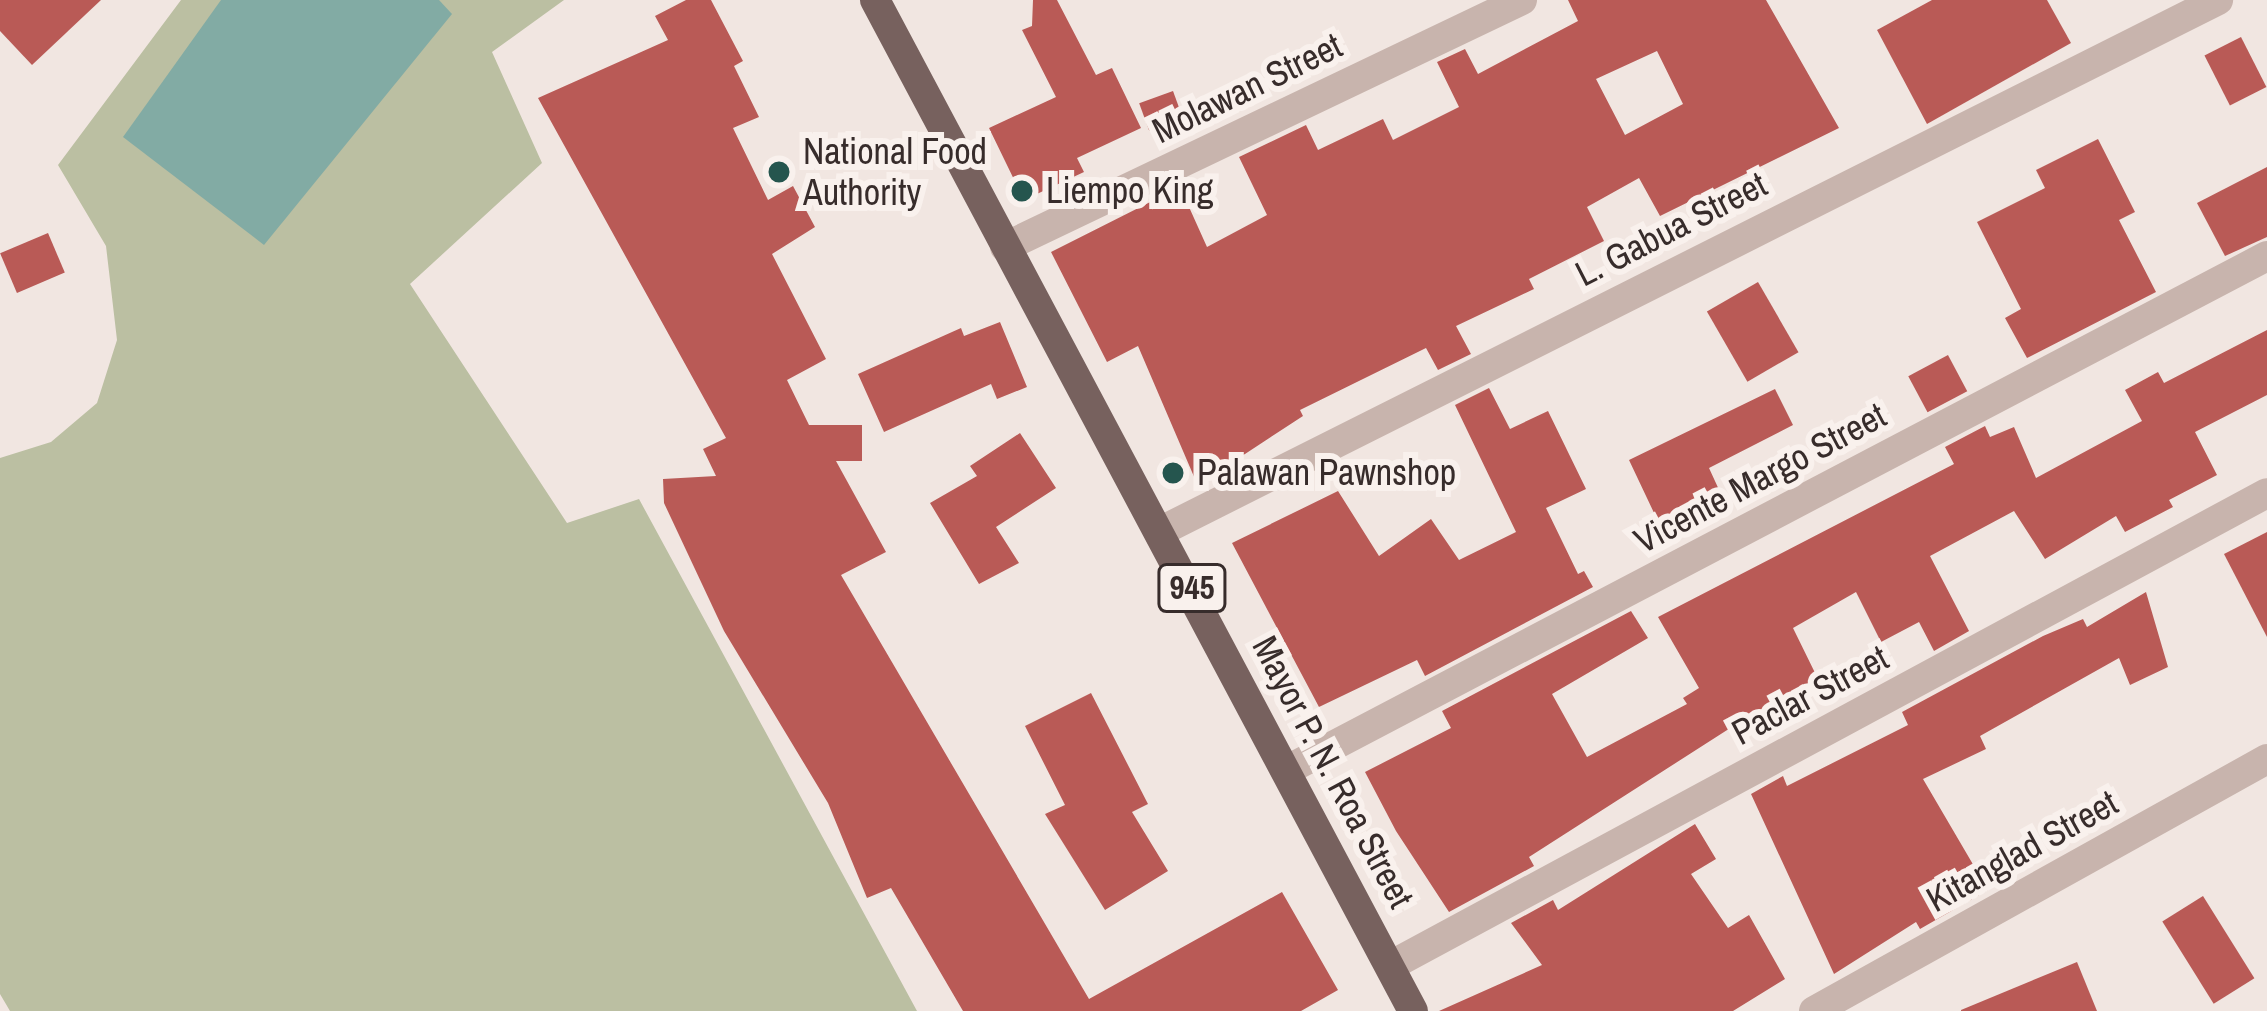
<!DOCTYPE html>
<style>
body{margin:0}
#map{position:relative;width:2267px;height:1011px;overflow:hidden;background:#f1e6e1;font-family:"Archivo Narrow",sans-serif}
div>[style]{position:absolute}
.green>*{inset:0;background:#bbbfa2}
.water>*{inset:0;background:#82aba4}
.building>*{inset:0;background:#b95a56;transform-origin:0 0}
.minor>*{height:30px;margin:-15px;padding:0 15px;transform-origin:15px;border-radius:15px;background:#c8b4ad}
.major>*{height:30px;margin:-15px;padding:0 15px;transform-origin:15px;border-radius:15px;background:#77615e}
.dots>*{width:33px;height:33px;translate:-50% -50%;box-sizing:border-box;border:6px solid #f9f1ed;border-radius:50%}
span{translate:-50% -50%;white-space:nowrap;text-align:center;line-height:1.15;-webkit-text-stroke:12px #f9f1ed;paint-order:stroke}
.shield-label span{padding:3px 9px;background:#f9f1ed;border:3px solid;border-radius:9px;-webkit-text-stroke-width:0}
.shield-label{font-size:33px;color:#372c2b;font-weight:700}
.street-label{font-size:36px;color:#372c2b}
.poi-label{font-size:36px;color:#372c2b}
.left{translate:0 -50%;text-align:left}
</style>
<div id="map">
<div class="green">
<i style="clip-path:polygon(181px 0,564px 0,492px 52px,542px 163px,410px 284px,567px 523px,639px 499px,917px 1011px,10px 1011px,0 994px,0 458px,51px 442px,97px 403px,117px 340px,106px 246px,58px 165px)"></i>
</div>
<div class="water">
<i style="clip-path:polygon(221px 0,439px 0,452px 14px,264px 245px,123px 137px)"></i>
</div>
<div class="building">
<i style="clip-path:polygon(0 0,101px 0,32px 65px,0 31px)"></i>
<i style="clip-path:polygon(686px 0,711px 0,743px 61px,734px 66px,759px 117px,733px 128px,768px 200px,793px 186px,815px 227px,772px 254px,826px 359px,787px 380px,809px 425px,862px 425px,862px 461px,836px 461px,886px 552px,841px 575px,1089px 999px,1282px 892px,1338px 990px,1301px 1011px,963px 1011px,891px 888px,867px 898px,828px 803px,724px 631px,664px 503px,663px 479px,716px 476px,703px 449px,726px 438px,538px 98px,668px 40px,655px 16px)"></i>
<i style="clip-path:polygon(1033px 0,1057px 0,1096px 75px,1112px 68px,1141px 128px,1077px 158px,1084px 172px,1024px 200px,989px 128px,1056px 97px,1022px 30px,1032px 26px)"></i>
<i style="clip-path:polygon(evenodd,1568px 0,1766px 0,1839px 128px,1660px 216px,1639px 178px,1587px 207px,1604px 241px,1529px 279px,1534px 289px,1456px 326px,1471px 354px,1438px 370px,1426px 348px,1300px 410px,1303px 416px,1245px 454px,1195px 479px,1138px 346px,1107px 362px,1051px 252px,1180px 187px,1207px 247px,1267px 215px,1239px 157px,1306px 125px,1318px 150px,1383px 119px,1393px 140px,1459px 107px,1437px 62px,1465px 49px,1478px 74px,1578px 21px,1568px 0,1657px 51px,1683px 104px,1625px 135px,1596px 79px,1657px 51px)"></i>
<i style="clip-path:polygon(1932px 0,2047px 0,2071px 43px,1927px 124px,1877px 30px)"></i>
<i style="left:2241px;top:37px;width:56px;height:41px;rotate:63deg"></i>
<i style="left:1173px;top:91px;width:29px;height:36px;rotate:70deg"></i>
<i style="clip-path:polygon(2098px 139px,2135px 212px,2119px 220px,2156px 292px,2027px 358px,2005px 318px,2021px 309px,1977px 222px,2045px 188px,2036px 170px)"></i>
<i style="clip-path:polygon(2267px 167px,2267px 237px,2225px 256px,2197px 203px)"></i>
<i style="left:48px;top:233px;width:43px;height:52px;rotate:67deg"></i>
<i style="left:1758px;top:282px;width:81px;height:59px;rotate:60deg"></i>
<i style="clip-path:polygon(1000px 322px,1027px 387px,997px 399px,991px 384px,884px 432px,858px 374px,961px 328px,964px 336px)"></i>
<i style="clip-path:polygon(2267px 330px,2267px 395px,2195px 432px,2217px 475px,2169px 500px,2173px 507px,2125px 532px,2116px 516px,2045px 559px,2014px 511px,1930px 556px,1969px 631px,1934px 651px,1919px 622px,1881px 642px,1856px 592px,1793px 628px,1819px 681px,1749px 716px,1529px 857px,1534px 866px,1449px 912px,1396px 831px,1365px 772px,1451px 728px,1442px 711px,1631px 611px,1648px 638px,1552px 694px,1587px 757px,1687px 704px,1683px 698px,1699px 688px,1658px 617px,1954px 464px,1945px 447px,1985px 426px,1990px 437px,2014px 427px,2036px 478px,2142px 421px,2125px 390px,2158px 372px,2164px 383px)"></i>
<i style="left:1948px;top:355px;width:41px;height:45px;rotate:62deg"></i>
<i style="clip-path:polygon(1489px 388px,1510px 429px,1548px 411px,1586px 489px,1546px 508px,1578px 574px,1584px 571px,1593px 587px,1425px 676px,1417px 660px,1319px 707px,1232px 543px,1338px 491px,1379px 556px,1431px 519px,1459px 560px,1516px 532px,1455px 405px)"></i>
<i style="clip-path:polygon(1775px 389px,1793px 425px,1709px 468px,1726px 505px,1664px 534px,1629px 460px)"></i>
<i style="clip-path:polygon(1020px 433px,1056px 488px,996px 527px,1019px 563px,979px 584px,930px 503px,977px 476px,970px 466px)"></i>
<i style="clip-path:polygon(2267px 532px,2267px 637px,2224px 554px)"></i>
<i style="clip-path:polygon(2146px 592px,2168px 667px,2130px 685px,2119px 658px,1980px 736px,1986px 749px,1923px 779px,1988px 890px,1920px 929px,1916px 922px,1834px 974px,1751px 794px,1783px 776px,1787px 786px,1908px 725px,1902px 712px,2043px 636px,2083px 619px,2087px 627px)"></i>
<i style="clip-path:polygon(1091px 693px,1148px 804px,1132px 812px,1168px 871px,1105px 910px,1045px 814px,1065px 805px,1025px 726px)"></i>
<i style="clip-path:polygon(1695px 824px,1716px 859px,1691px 874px,1728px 928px,1749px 915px,1785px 979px,1733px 1011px,1439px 1011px,1542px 965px,1511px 923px,1553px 900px,1558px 910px)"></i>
<i style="left:2203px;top:896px;width:97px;height:48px;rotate:58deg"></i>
<i style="clip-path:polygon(2077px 962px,2097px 1011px,1961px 1011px,1961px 1010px)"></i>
</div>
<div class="minor">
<i style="left:1005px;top:247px;width:573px;rotate:-25.54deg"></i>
<i style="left:1161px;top:531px;width:1183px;rotate:-26.67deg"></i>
<i style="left:1289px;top:769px;width:1104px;rotate:-27.68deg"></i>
<i style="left:1390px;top:966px;width:996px;rotate:-28.34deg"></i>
<i style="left:1814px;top:1011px;width:518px;rotate:-29.09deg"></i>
</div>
<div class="major">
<i style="left:875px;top:0;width:1145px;rotate:61.98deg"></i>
</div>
<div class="dots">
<i style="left:779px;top:172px;background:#25554e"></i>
<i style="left:1022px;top:191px;background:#25554e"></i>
<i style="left:1173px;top:473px;background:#25554e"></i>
</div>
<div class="shield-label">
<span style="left:1192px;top:588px">945</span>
</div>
<div class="street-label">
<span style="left:1247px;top:88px;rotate:-26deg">Molawan Street</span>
<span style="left:1671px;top:229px;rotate:-27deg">L. Gabua Street</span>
<span style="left:1760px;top:478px;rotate:-28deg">Vicente Margo Street</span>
<span style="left:1810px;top:695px;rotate:-28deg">Paclar Street</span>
<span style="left:1333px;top:772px;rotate:62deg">Mayor P. N. Roa Street</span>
<span style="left:2022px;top:851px;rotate:-29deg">Kitanglad Street</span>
</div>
<div class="poi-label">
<span class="left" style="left:803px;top:172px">National Food<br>Authority</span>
<span class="left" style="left:1046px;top:191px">Liempo King</span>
<span class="left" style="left:1197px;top:473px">Palawan Pawnshop</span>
</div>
</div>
